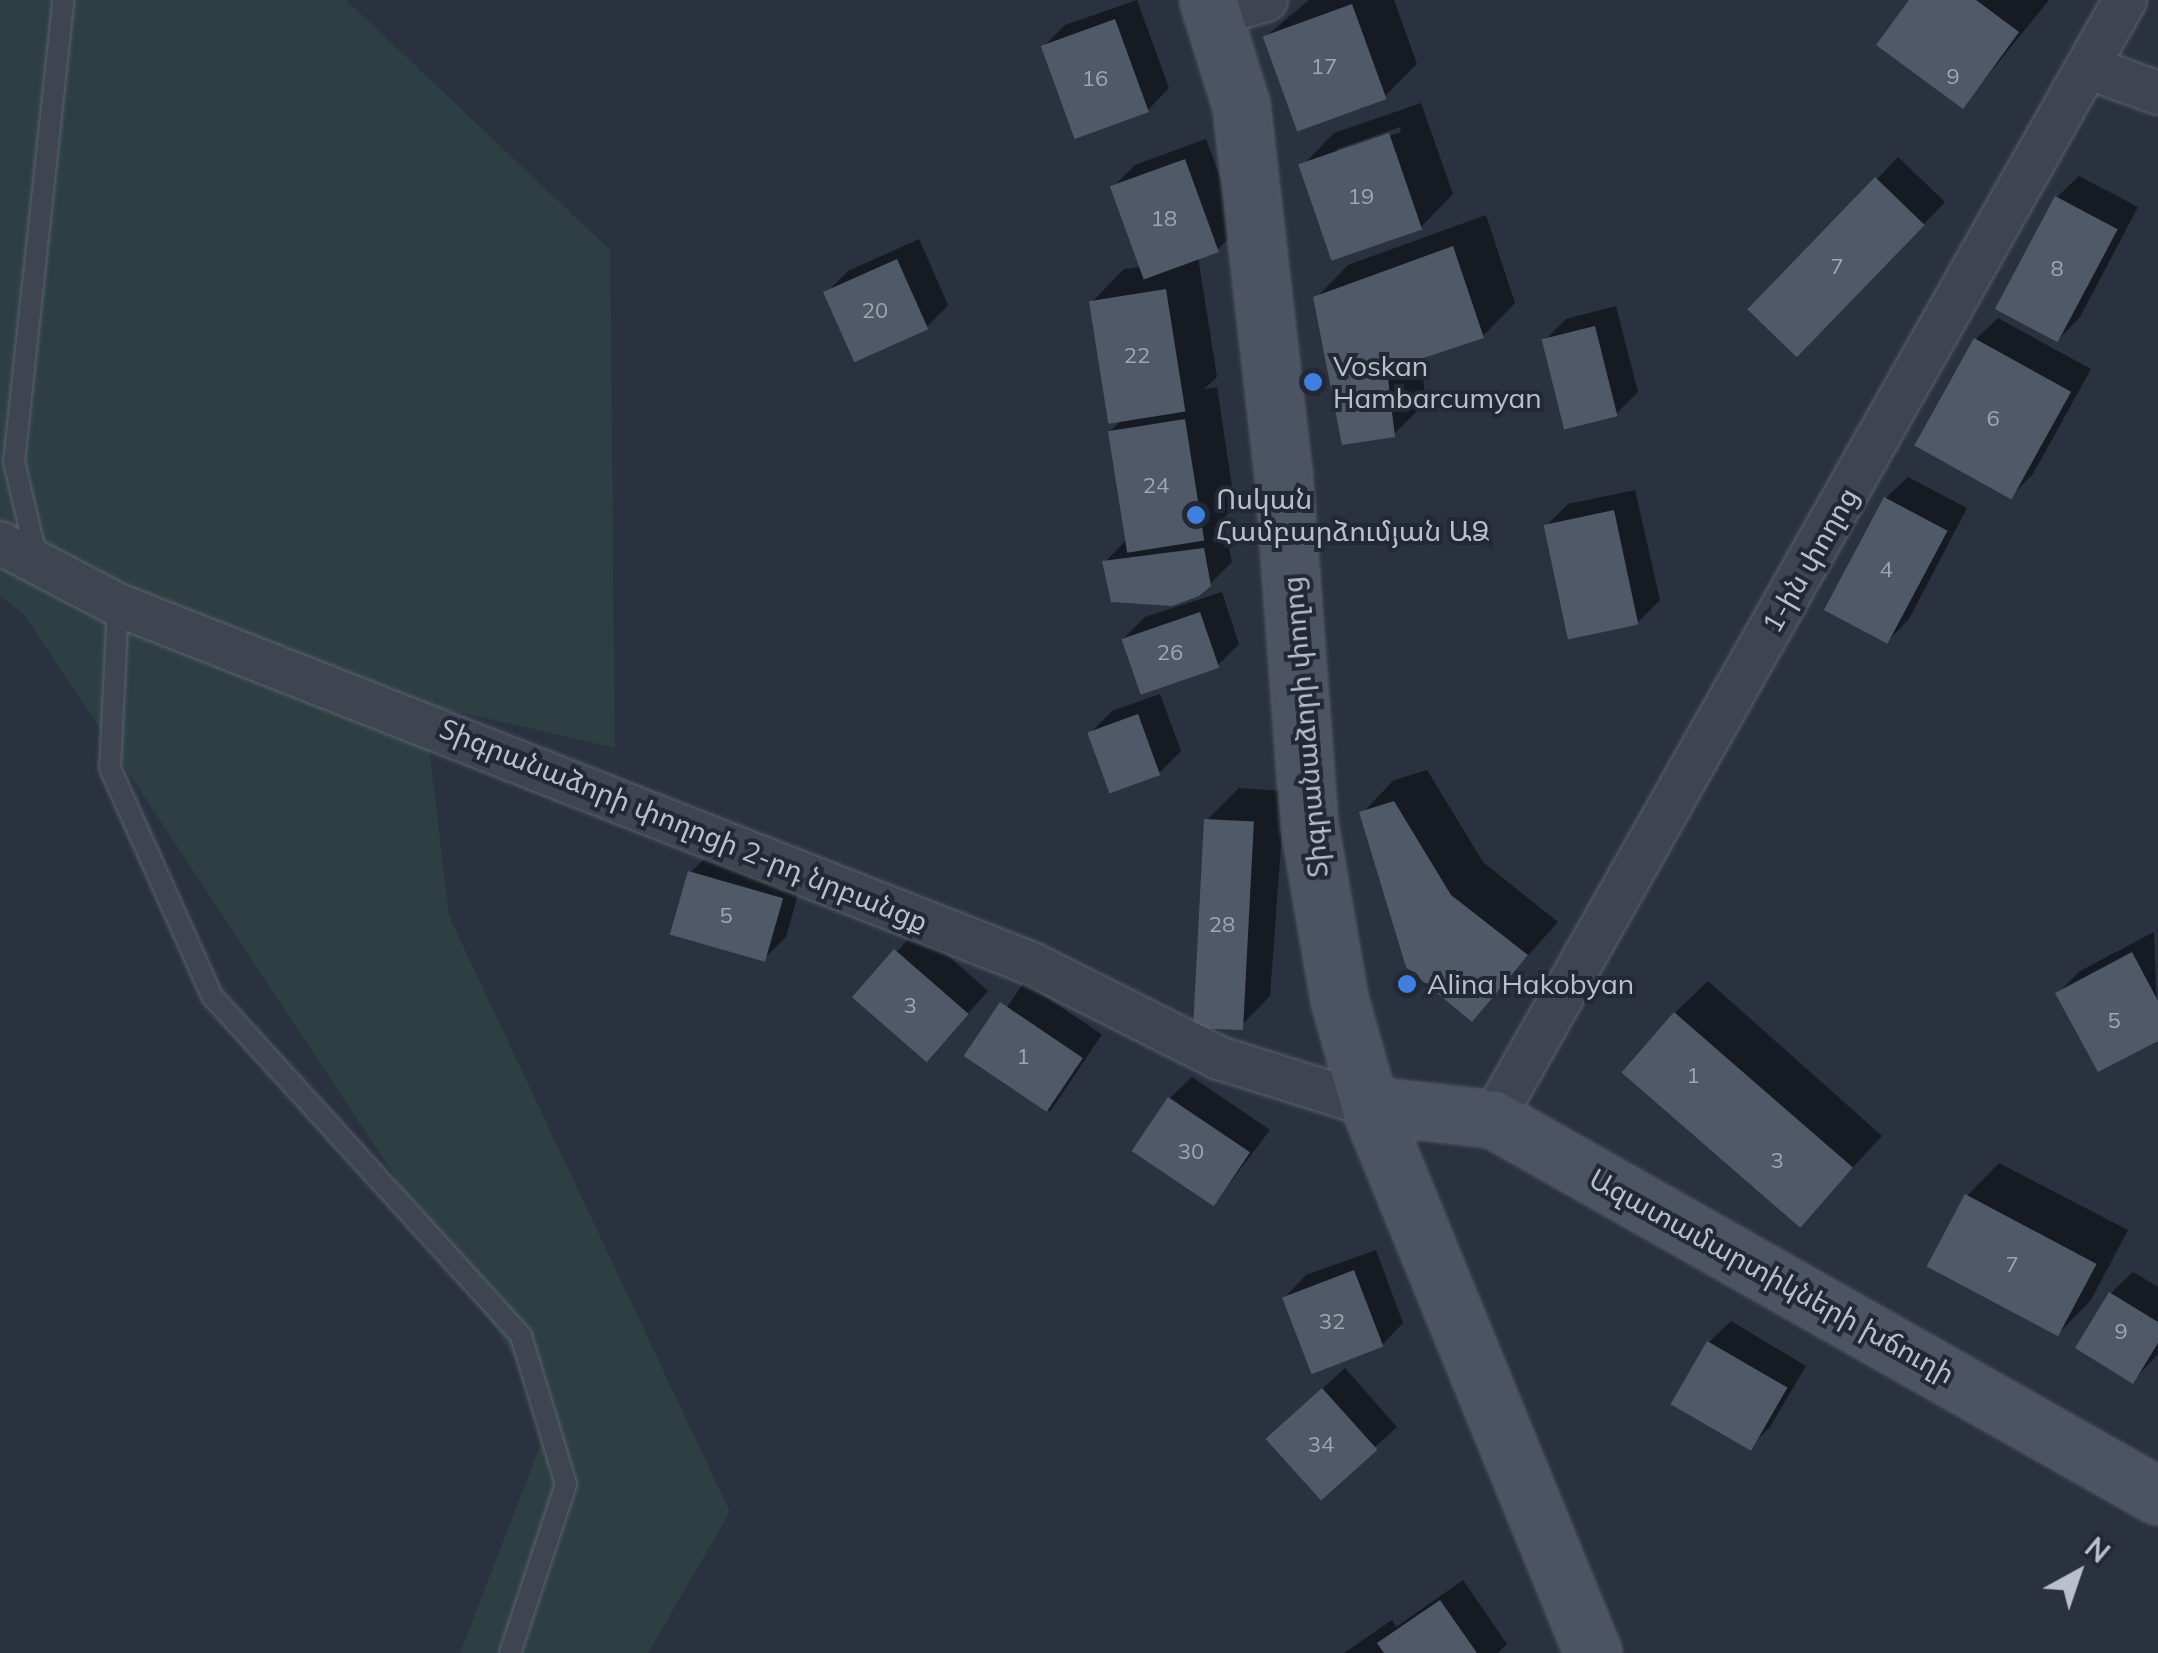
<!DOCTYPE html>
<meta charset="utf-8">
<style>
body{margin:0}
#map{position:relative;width:2158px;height:1653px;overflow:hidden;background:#2a3240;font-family:Mulish,"Noto Sans Armenian",sans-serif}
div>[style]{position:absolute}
.green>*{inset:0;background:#2d3f42}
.shadow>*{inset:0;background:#0007;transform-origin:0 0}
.building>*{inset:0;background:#505968;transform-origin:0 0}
.roads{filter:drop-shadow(0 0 2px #5c626d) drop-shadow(0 0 2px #5c626d)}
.service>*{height:20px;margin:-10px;padding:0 10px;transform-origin:10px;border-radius:10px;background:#3e4450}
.minor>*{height:42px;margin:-21px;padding:0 21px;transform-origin:21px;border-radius:21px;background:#3e4450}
.secondary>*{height:55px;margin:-27.5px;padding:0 27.5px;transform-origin:27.5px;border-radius:27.5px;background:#4c5362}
.dots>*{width:28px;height:28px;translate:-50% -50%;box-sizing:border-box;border:5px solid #222935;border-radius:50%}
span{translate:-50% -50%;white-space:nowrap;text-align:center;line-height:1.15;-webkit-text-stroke:8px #222935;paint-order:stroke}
.number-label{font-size:22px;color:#a0a6b2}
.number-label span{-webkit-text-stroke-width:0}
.poi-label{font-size:28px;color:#bbbfca}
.left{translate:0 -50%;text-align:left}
.street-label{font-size:28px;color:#bbbfca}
.north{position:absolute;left:2028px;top:1523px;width:100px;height:100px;-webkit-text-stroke:8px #222935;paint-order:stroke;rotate:40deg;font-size:28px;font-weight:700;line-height:40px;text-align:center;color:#bbbfca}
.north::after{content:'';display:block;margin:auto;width:35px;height:45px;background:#bbbfca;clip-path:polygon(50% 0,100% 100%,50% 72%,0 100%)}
</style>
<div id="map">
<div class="green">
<i style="clip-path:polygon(0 0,346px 0,610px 250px,615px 748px,424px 704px,449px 916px,730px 1512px,648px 1653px,460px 1653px,552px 1415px,24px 614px,0 596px)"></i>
</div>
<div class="shadow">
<i style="clip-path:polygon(1137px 0,1169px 88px,1148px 110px,1043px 47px,1065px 25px)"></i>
<i style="clip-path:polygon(1309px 0,1394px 0,1417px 64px,1384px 97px,1266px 36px)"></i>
<i style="clip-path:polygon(1912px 0,2049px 0,1963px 106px)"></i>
<i style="clip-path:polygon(evenodd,1421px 103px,1453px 194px,1421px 227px,1302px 166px,1334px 133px,1421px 103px,1400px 127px,1401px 132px,1337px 154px,1337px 149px,1400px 127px)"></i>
<i style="clip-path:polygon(1206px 139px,1239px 228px,1217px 250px,1198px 257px,1217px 377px,1204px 389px,1217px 387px,1235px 506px,1213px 529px,1225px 527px,1232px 562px,1210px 584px,1105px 562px,1127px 539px,1110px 431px,1123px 419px,1092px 302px,1124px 269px,1142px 267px,1113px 187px,1135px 165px)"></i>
<i style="clip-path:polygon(1898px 157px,1945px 202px,1819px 333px,1877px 179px)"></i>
<i style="clip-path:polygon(2079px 176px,2138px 207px,2080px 317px,2059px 339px,2057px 197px)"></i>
<i style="clip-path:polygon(1486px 215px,1515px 303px,1483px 336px,1420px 356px,1426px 402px,1393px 435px,1316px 298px,1348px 265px)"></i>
<i style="clip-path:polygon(919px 239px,948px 305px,927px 327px,826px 293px,848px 271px)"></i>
<i style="clip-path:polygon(1616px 306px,1638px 392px,1616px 414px,1545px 340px,1566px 319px)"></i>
<i style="clip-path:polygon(1998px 318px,2091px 369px,2033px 474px,2011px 496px,1976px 339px)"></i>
<i style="clip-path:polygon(1908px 477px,1967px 508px,1909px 619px,1888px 641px,1886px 498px)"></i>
<i style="clip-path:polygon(1635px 490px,1660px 600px,1638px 622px,1546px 526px,1568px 504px)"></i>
<i style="clip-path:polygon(1222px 592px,1239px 644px,1217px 666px,1123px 639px,1145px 617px)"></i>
<i style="clip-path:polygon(1160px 694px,1181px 751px,1159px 773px,1090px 733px,1112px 711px)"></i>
<i style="clip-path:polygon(1427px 770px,1483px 862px,1558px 922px,1472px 1018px,1362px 813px,1394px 780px)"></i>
<i style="clip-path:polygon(1239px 788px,1285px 791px,1270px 996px,1238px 1029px,1207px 820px)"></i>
<i style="clip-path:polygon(712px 851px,803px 876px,786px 937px,764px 959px,690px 873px)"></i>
<i style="clip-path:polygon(918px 929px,988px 991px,946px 1038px,854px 997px)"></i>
<i style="clip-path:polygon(2154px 932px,2158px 1038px,2058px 993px,2080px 971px)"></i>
<i style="clip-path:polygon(1708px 981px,1882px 1136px,1799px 1225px,1675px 1013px)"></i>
<i style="left:1024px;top:982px;width:94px;height:93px;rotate:34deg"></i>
<i style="clip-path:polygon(1192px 1077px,1270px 1130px,1214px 1204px,1170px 1098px)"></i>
<i style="clip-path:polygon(1999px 1163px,2128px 1230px,2091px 1300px,2059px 1333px,1967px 1196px)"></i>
<i style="clip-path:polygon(1376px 1250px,1403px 1323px,1382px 1345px,1285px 1297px,1306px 1275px)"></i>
<i style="clip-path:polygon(2133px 1272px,2158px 1287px,2158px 1354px,2133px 1381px,2111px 1293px)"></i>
<i style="clip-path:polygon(1731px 1321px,1806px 1366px,1770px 1427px,1749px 1448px,1673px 1403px,1709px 1342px)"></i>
<i style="clip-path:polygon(1345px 1368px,1397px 1427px,1320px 1497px,1290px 1418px)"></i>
<i style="clip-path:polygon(1463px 1580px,1507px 1644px,1498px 1653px,1344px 1653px,1392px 1620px,1396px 1627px)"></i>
</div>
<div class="building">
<i style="clip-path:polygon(1909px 0,1976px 0,2019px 32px,1963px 109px,1876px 45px)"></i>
<i style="left:1352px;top:4px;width:101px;height:95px;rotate:70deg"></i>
<i style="left:1115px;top:19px;width:99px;height:79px;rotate:70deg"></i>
<i style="left:1389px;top:133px;width:102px;height:96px;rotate:71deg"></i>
<i style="left:1185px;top:159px;width:99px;height:80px;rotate:70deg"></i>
<i style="left:1875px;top:177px;width:69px;height:184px;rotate:44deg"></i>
<i style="left:2055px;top:196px;width:71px;height:128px;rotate:28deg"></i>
<i style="clip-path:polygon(1453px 246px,1484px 338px,1387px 370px,1395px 437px,1342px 445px,1313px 297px)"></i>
<i style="left:897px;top:259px;width:77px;height:81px;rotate:66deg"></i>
<i style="left:1166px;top:289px;width:124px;height:78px;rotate:81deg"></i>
<i style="left:1595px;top:326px;width:93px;height:55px;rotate:76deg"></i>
<i style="left:1974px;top:338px;width:111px;height:123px;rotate:29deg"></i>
<i style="left:1185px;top:419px;width:123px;height:78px;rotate:81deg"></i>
<i style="left:1884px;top:497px;width:72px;height:128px;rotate:28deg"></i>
<i style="left:1614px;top:510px;width:117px;height:72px;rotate:78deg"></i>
<i style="clip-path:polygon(1204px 548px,1211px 586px,1199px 596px,1172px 606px,1111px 602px,1102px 561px)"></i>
<i style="left:1200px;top:612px;width:59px;height:83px;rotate:71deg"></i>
<i style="left:1138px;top:714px;width:65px;height:54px;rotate:70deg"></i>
<i style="clip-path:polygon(1394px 801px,1451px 895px,1528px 955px,1472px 1022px,1406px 967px,1359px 812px)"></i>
<i style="left:1204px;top:819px;width:50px;height:209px;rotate:3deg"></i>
<i style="left:688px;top:871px;width:99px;height:66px;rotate:16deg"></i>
<i style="left:894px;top:949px;width:99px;height:64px;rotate:41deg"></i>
<i style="clip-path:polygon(2132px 952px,2158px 1001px,2158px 1041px,2098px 1072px,2055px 993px)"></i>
<i style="left:1000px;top:1002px;width:100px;height:65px;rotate:34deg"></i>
<i style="left:1674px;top:1012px;width:237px;height:80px;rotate:41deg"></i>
<i style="left:1168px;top:1097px;width:99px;height:65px;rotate:34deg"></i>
<i style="left:1965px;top:1194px;width:149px;height:82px;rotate:28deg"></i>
<i style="left:1354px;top:1270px;width:82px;height:77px;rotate:69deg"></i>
<i style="clip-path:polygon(2109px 1292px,2158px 1322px,2158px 1343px,2133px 1384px,2075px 1348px)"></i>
<i style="left:1707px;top:1341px;width:93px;height:73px;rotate:30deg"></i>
<i style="left:1322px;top:1388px;width:83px;height:76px;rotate:48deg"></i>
<i style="clip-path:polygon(1440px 1600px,1477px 1653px,1384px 1653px,1377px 1643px)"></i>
</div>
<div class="roads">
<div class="service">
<i style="left:37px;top:559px;width:100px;rotate:-103.3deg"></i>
<i style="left:14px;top:462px;width:465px;rotate:-83.9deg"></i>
<i style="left:118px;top:605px;width:163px;rotate:92.8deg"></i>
<i style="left:110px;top:768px;width:250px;rotate:65.9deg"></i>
<i style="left:212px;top:996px;width:459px;rotate:47.7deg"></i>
<i style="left:521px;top:1336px;width:155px;rotate:73.1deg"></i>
<i style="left:566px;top:1484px;width:178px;rotate:108.3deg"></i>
</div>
<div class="minor">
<i style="left:1213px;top:15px;width:55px;rotate:-15.8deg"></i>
<i style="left:2089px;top:68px;width:73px;rotate:19.9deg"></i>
<i style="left:0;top:543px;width:133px;rotate:27.7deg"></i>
<i style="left:118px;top:605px;width:982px;rotate:21.44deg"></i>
<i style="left:1032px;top:964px;width:209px;rotate:26.7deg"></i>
<i style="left:1219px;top:1058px;width:157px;rotate:17.4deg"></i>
<i style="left:1493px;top:1119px;width:1285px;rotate:-60.54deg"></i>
</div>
<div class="secondary">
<i style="left:1208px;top:0;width:110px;rotate:72.6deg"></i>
<i style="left:1241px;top:105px;width:369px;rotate:83.5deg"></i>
<i style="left:1283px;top:472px;width:354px;rotate:85.8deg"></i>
<i style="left:1309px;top:825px;width:177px;rotate:80.2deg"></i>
<i style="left:1339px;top:999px;width:110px;rotate:74.2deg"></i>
<i style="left:1369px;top:1105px;width:592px;rotate:67.77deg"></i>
<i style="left:1369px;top:1105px;width:125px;rotate:6.4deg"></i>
<i style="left:1493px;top:1119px;width:764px;rotate:29.55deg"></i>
</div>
</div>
<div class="dots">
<i style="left:1313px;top:382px;background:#3f7fe0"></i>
<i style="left:1196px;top:515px;background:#3f7fe0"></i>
<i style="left:1407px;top:984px;background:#3f7fe0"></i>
</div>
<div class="number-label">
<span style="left:1324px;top:67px">17</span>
<span style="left:1953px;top:77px">9</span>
<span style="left:1095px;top:79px">16</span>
<span style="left:1361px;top:197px">19</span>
<span style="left:1164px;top:219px">18</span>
<span style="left:1837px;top:267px">7</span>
<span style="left:2057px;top:269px">8</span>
<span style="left:875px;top:311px">20</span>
<span style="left:1137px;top:356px">22</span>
<span style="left:1993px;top:419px">6</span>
<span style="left:1156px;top:486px">24</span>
<span style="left:1886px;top:570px">4</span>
<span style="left:1170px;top:653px">26</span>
<span style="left:726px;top:916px">5</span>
<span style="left:1222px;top:925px">28</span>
<span style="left:910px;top:1006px">3</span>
<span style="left:2114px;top:1021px">5</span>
<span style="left:1023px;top:1057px">1</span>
<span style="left:1693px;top:1076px">1</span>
<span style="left:1191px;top:1152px">30</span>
<span style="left:1777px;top:1161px">3</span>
<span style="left:2012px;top:1265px">7</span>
<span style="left:1332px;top:1322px">32</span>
<span style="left:2121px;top:1332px">9</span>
<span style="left:1321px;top:1445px">34</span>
</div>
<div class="poi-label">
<span class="left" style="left:1333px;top:382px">Voskan<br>Hambarcumyan</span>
<span class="left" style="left:1216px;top:515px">Ոսկան<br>Համբարձումյան ԱՁ</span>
<span class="left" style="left:1427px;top:984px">Alina Hakobyan</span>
</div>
<div class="street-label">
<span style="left:1810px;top:560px;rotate:-60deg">1-ին փողոց</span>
<span style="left:1305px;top:727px;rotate:-95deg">Տիգրանաձորի փողոց</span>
<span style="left:684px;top:825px;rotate:22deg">Տիգրանաձորի փողոցի 2-րդ նրբանցք</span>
<span style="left:1772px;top:1276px;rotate:29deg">Ազատամարտիկների խճուղի</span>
</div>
<div class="north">N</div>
</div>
